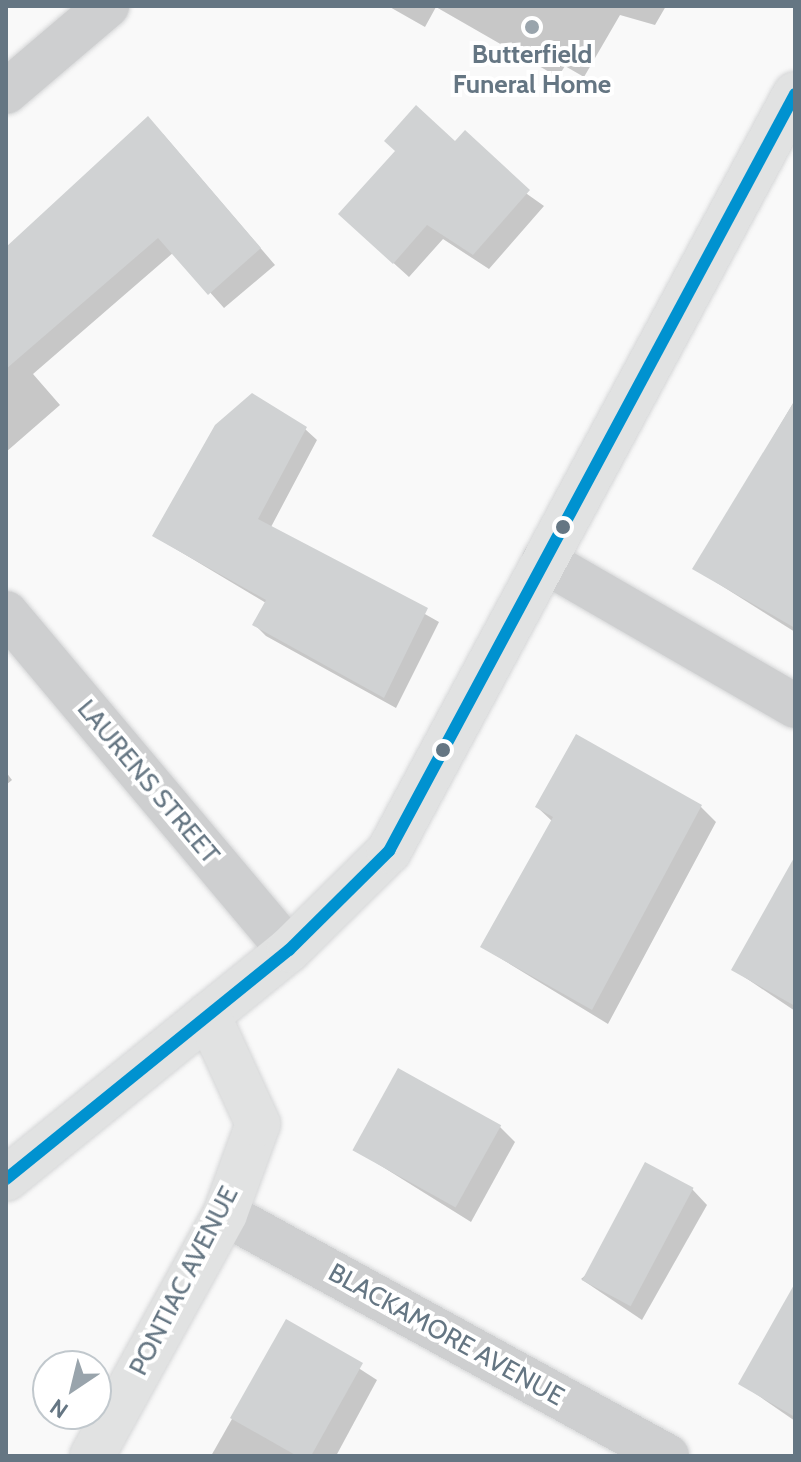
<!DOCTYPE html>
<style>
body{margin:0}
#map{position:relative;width:801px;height:1462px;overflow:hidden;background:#f9f9f9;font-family:Cabin,sans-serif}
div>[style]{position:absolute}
.shadow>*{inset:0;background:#0003}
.building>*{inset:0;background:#d0d2d3;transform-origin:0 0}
.roads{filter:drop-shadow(0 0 2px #d5d6d7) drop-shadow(0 0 2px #d5d6d7)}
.street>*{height:44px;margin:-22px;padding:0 22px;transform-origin:22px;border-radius:22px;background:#cecfd0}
.secondary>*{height:44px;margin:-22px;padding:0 22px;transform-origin:22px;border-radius:22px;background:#e1e2e2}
.bus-1>*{height:12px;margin:-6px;padding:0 6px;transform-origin:6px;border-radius:6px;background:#0092d0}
.dots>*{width:22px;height:22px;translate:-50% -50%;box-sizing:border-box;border:4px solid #fff;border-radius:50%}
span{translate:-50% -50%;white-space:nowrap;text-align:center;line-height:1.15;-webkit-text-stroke:8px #fff;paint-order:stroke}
.poi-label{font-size:26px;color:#657683;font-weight:700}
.street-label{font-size:26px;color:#657683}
.frame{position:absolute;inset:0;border:8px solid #657683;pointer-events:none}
.north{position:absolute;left:32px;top:1350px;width:80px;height:80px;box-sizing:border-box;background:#fff;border:2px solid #c1c8cd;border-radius:50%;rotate:215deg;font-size:22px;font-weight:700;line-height:32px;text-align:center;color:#657683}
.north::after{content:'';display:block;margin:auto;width:28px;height:36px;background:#99a4ac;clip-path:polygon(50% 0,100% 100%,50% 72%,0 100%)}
</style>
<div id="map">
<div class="shadow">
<i style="clip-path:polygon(388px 6px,666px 6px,655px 25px,620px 15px,584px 77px,565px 66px,558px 77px,436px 7px,425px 27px)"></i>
<i style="clip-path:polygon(163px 134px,275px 265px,224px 308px,174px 252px,33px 374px,60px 405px,6px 452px,6px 250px)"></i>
<i style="clip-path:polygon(455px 143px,544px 206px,489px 269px,443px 239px,409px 277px,356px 229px)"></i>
<i style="clip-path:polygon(795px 400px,795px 632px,695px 569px)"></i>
<i style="clip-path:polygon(305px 429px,317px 440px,271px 527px,439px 622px,396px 708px,266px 636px,254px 624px,266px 603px,154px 536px)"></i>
<i style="clip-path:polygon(6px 772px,12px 780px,6px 785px)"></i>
<i style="clip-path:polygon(537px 807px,701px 807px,716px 822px,608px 1024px,482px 947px,553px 822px)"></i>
<i style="clip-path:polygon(795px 873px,795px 1011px,734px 970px)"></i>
<i style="clip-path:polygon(500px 1127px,515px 1142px,471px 1222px,354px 1149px)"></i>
<i style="clip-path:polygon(692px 1189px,707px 1205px,642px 1320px,581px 1279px)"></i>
<i style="clip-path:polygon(795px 1287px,795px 1421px,740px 1383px)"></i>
<i style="clip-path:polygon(287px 1322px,377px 1380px,336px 1456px,211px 1456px)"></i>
</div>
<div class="building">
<i style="clip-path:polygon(416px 105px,455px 141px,465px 130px,530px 190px,473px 255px,427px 225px,393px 264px,338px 214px,395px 151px,384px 141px)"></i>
<i style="clip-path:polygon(148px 116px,261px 248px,208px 295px,158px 238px,6px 369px,6px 247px)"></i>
<i style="clip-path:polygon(252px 393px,307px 427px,258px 519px,428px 608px,384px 698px,252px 625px,266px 600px,152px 536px,215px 425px)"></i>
<i style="clip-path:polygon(795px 400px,795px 628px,692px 569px)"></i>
<i style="clip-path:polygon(576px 734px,702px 805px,592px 1010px,480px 947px,553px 817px,535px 807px)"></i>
<i style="clip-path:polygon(795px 856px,795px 1006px,731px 970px)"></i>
<i style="left:398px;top:1068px;width:118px;height:94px;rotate:29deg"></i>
<i style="left:645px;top:1162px;width:55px;height:134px;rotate:28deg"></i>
<i style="clip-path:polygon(795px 1283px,795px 1417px,738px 1384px)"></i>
<i style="clip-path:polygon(286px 1319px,363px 1363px,311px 1456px,297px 1456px,230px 1418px)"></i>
</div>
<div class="roads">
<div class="street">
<i style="left:6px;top:92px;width:133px;rotate:-40.4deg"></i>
<i style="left:544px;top:561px;width:290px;rotate:30deg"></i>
<i style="left:6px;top:613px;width:440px;rotate:50deg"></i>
<i style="left:225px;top:1214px;width:504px;rotate:28.7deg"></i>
</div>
<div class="secondary">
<i style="left:6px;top:1179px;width:364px;rotate:-39deg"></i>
<i style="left:289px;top:950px;width:141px;rotate:-44.7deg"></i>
<i style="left:389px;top:851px;width:859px;rotate:-61.79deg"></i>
<i style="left:92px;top:1456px;width:276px;rotate:-61.2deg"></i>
<i style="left:225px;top:1214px;width:96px;rotate:-69.9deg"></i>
<i style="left:258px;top:1124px;width:120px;rotate:-114.6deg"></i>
</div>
</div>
<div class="bus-1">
<i style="left:6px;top:1179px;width:364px;rotate:-39deg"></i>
<i style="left:289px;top:950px;width:141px;rotate:-44.7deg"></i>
<i style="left:389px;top:851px;width:859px;rotate:-61.79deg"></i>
</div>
<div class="dots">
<i style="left:532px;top:27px;background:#99a4ac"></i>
<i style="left:563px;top:527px;background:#657683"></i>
<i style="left:443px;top:750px;background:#657683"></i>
</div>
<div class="poi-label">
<span style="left:532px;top:70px">Butterfield<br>Funeral Home</span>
</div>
<div class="street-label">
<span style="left:148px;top:782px;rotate:50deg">LAURENS STREET</span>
<span style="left:184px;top:1281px;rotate:-63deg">PONTIAC AVENUE</span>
<span style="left:446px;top:1335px;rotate:29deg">BLACKAMORE AVENUE</span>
</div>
<div class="frame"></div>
<div class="north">N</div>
</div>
